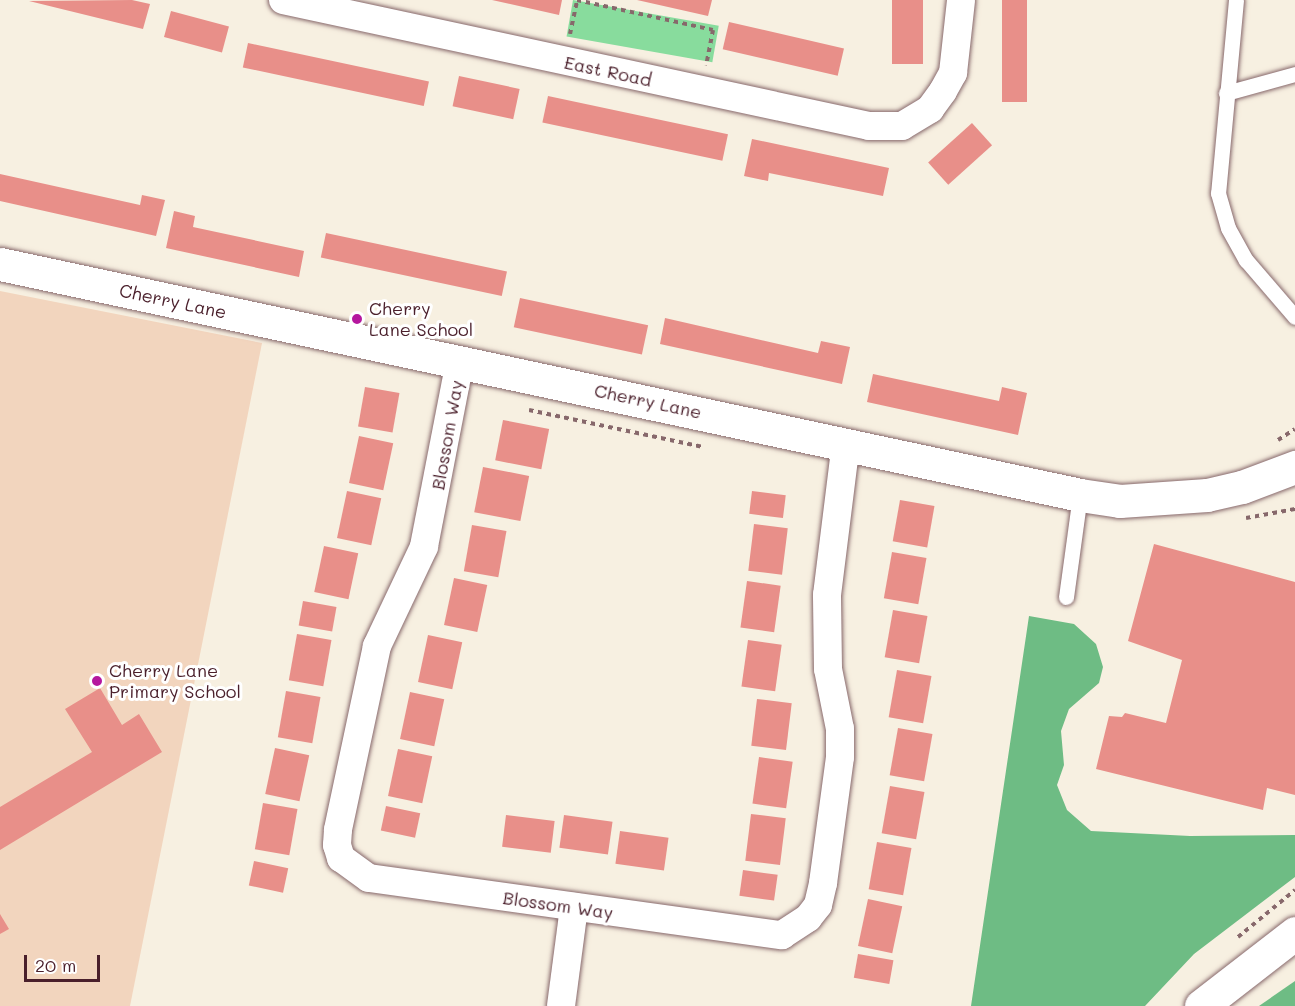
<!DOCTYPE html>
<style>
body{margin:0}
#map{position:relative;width:1295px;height:1006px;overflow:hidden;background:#f7f0e1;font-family:Mali,sans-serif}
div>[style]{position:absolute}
.built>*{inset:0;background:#f2d5be}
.green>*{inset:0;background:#88dc9d;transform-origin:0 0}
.forest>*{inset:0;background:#6ebc84}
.building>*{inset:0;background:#e88f89;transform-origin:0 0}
.path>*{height:4px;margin-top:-2px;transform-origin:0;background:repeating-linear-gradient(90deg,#87686b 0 4.5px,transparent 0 9px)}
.roads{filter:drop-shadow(0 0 2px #87686b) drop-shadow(0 0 2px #87686b)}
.lane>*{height:15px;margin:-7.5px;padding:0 7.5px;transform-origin:7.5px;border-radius:7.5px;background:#fff}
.street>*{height:28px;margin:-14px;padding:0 14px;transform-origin:14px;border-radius:14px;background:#fff}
.secondary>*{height:33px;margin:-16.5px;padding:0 16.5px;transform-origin:16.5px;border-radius:16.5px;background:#fff}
.primary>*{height:33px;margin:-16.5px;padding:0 16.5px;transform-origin:16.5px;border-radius:16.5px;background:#fff}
.dots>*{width:16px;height:16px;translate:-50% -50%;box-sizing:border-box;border:3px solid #fff;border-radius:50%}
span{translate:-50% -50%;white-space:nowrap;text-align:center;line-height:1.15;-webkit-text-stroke:6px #fff;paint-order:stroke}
.street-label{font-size:18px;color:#4a1f2b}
.poi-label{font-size:18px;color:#4a1f2b}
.left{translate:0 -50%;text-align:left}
.scale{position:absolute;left:24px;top:955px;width:76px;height:27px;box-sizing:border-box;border:3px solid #4a1f2b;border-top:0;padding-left:8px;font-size:18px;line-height:21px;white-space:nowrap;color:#4a1f2b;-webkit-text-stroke:4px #fff;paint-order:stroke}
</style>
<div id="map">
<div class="built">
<i style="clip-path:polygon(0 291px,262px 343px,130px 1006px,0 1006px)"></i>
</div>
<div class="green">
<i style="left:573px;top:0;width:148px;height:37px;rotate:10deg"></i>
</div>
<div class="forest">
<i style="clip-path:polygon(1029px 616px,1074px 624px,1096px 644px,1103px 667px,1099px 683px,1069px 709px,1061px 731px,1064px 765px,1057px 785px,1067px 810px,1091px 831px,1190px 836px,1295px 835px,1295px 877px,1194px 954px,1145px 1006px,971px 1006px)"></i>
<i style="clip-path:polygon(1295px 981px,1295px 1006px,1259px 1006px)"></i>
</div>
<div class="building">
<i style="clip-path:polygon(132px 0,150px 4px,143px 29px,29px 1px)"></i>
<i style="clip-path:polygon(492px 0,562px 0,559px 15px)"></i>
<i style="clip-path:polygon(637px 0,712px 0,708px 16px)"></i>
<i style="left:892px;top:0;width:31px;height:64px"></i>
<i style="left:1002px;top:0;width:25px;height:102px"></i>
<i style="left:171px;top:11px;width:60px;height:27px;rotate:15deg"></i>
<i style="left:729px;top:22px;width:118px;height:28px;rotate:13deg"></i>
<i style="left:248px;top:43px;width:185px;height:25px;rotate:12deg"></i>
<i style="left:459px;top:76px;width:62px;height:31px;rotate:12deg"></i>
<i style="left:548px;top:96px;width:184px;height:27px;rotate:12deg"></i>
<i style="left:972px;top:123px;width:30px;height:59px;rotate:48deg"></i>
<i style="clip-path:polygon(752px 139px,889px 168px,883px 196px,769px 173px,768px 181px,744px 176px)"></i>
<i style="clip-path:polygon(0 174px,140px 205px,142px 195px,165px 200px,156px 236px,0 201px)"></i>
<i style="clip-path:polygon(174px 211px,195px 216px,193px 227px,304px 251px,299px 277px,166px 248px)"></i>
<i style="left:326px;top:233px;width:185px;height:25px;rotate:12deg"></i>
<i style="left:520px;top:298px;width:131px;height:30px;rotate:12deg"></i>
<i style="clip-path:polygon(665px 318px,818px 353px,821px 341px,850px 347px,842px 384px,660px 344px)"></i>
<i style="clip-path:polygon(873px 374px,999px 401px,1002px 387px,1027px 393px,1018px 435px,867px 402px)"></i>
<i style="left:365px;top:387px;width:35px;height:40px;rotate:10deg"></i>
<i style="left:503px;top:420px;width:47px;height:41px;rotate:11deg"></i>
<i style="left:359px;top:436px;width:35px;height:48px;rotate:12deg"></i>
<i style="left:483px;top:467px;width:47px;height:46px;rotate:11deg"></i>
<i style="left:347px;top:491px;width:35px;height:48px;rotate:12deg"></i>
<i style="left:752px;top:491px;width:34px;height:23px;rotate:7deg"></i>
<i style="left:900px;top:500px;width:35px;height:42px;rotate:10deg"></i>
<i style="left:754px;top:524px;width:34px;height:47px;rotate:7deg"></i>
<i style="left:472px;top:525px;width:35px;height:47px;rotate:10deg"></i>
<i style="clip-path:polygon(1154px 544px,1295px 582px,1295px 795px,1267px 788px,1263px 810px,1096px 769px,1109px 716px,1122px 717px,1125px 713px,1166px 723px,1182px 660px,1128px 641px)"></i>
<i style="left:324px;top:546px;width:35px;height:47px;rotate:12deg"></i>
<i style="left:892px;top:552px;width:35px;height:47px;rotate:10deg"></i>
<i style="left:454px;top:578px;width:34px;height:48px;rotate:12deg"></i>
<i style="left:747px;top:581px;width:34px;height:47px;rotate:8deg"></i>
<i style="left:303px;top:601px;width:34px;height:25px;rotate:10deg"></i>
<i style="left:893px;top:610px;width:35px;height:48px;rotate:10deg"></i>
<i style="left:297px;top:634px;width:35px;height:47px;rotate:10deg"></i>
<i style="left:428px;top:635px;width:35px;height:48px;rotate:12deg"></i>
<i style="left:748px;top:640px;width:34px;height:47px;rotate:8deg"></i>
<i style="left:897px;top:670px;width:35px;height:48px;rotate:10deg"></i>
<i style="clip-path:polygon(100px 688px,122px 725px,139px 714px,162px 752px,0 850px,0 807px,92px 752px,65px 709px)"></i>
<i style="left:286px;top:691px;width:35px;height:47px;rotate:10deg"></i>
<i style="left:410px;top:692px;width:35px;height:48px;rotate:12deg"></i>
<i style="left:757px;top:699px;width:35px;height:47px;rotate:7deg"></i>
<i style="left:898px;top:728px;width:35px;height:48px;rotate:10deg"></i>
<i style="left:275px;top:748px;width:35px;height:47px;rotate:12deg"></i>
<i style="left:398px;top:749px;width:35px;height:48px;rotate:12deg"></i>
<i style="left:759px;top:757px;width:34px;height:47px;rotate:8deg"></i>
<i style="left:890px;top:786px;width:35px;height:48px;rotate:10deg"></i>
<i style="left:263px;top:803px;width:35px;height:47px;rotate:10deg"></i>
<i style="left:386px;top:806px;width:35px;height:25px;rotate:12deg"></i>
<i style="left:751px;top:814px;width:35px;height:47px;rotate:7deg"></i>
<i style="left:506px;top:815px;width:49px;height:32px;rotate:7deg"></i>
<i style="left:564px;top:815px;width:49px;height:33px;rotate:8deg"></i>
<i style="left:620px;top:831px;width:49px;height:33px;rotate:8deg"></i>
<i style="left:877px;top:842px;width:35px;height:48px;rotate:10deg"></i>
<i style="left:254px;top:861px;width:35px;height:25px;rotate:12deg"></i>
<i style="left:743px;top:870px;width:35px;height:26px;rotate:8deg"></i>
<i style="left:868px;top:899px;width:35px;height:48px;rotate:12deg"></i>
<i style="clip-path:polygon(0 914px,9px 929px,0 934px)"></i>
<i style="left:858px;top:954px;width:36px;height:24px;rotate:10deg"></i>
</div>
<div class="path">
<i style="left:570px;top:34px;width:35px;rotate:-78deg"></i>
<i style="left:577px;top:0;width:139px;rotate:12.4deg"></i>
<i style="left:713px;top:30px;width:36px;rotate:101deg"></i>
<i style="left:529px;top:410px;width:178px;rotate:12deg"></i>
<i style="left:1278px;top:440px;width:20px;rotate:-33deg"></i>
<i style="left:1246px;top:518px;width:50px;rotate:-10.4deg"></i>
<i style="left:1238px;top:937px;width:74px;rotate:-39.5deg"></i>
</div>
<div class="roads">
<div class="lane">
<i style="left:1236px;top:0;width:194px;rotate:95.3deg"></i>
<i style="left:1218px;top:193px;width:36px;rotate:74deg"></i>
<i style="left:1228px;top:228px;width:37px;rotate:61deg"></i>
<i style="left:1246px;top:260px;width:75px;rotate:49.3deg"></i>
<i style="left:1226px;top:93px;width:72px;rotate:-15.4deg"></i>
<i style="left:1066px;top:597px;width:103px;rotate:-82.2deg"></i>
</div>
<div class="street">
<i style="left:283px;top:0;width:599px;rotate:12.13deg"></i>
<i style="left:869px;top:126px;width:33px"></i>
<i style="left:902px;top:126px;width:33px;rotate:-31deg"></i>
<i style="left:930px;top:109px;width:22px;rotate:-54deg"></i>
<i style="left:943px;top:91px;width:21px;rotate:-61deg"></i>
<i style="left:953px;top:73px;width:73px;rotate:-83.7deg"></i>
<i style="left:460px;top:361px;width:189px;rotate:101deg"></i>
<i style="left:424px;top:547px;width:110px;rotate:115.4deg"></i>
<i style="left:377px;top:646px;width:188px;rotate:102deg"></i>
<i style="left:338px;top:830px;width:15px;rotate:94deg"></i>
<i style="left:337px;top:845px;width:14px;rotate:73deg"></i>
<i style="left:341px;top:858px;width:34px;rotate:36deg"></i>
<i style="left:369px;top:878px;width:417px;rotate:7.9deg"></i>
<i style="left:782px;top:935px;width:31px;rotate:-33deg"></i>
<i style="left:808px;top:918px;width:16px;rotate:-52deg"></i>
<i style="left:818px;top:905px;width:23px;rotate:-77deg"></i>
<i style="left:823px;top:883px;width:127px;rotate:-82.3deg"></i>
<i style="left:840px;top:757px;width:28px;rotate:-90deg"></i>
<i style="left:840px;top:729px;width:61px;rotate:-101.3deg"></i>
<i style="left:828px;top:669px;width:74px;rotate:-90.8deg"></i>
<i style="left:827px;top:595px;width:153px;rotate:-82.9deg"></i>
<i style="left:561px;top:1006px;width:100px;rotate:-82.5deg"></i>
</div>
<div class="secondary">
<i style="left:0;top:264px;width:1104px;rotate:12.07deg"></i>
<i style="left:1080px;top:495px;width:40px;rotate:8.5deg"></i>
<i style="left:1120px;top:501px;width:87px;rotate:-3.9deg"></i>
<i style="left:1207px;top:495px;width:36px;rotate:-13deg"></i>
<i style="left:1242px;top:487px;width:57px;rotate:-20.7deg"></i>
</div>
<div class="primary">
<i style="left:1201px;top:1006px;width:119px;rotate:-37.8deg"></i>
</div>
</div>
<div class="dots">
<i style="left:357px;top:319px;background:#b5179e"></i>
<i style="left:97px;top:681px;background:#b5179e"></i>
</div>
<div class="street-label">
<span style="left:608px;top:71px;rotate:12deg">East Road</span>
<span style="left:173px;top:301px;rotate:12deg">Cherry Lane</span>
<span style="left:648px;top:401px;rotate:12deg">Cherry Lane</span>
<span style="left:447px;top:435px;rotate:-80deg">Blossom Way</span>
<span style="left:558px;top:905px;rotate:8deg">Blossom Way</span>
</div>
<div class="poi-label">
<span class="left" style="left:369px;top:319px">Cherry<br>Lane School</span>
<span class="left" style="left:109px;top:681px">Cherry Lane<br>Primary School</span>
</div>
<div class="scale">20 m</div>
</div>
